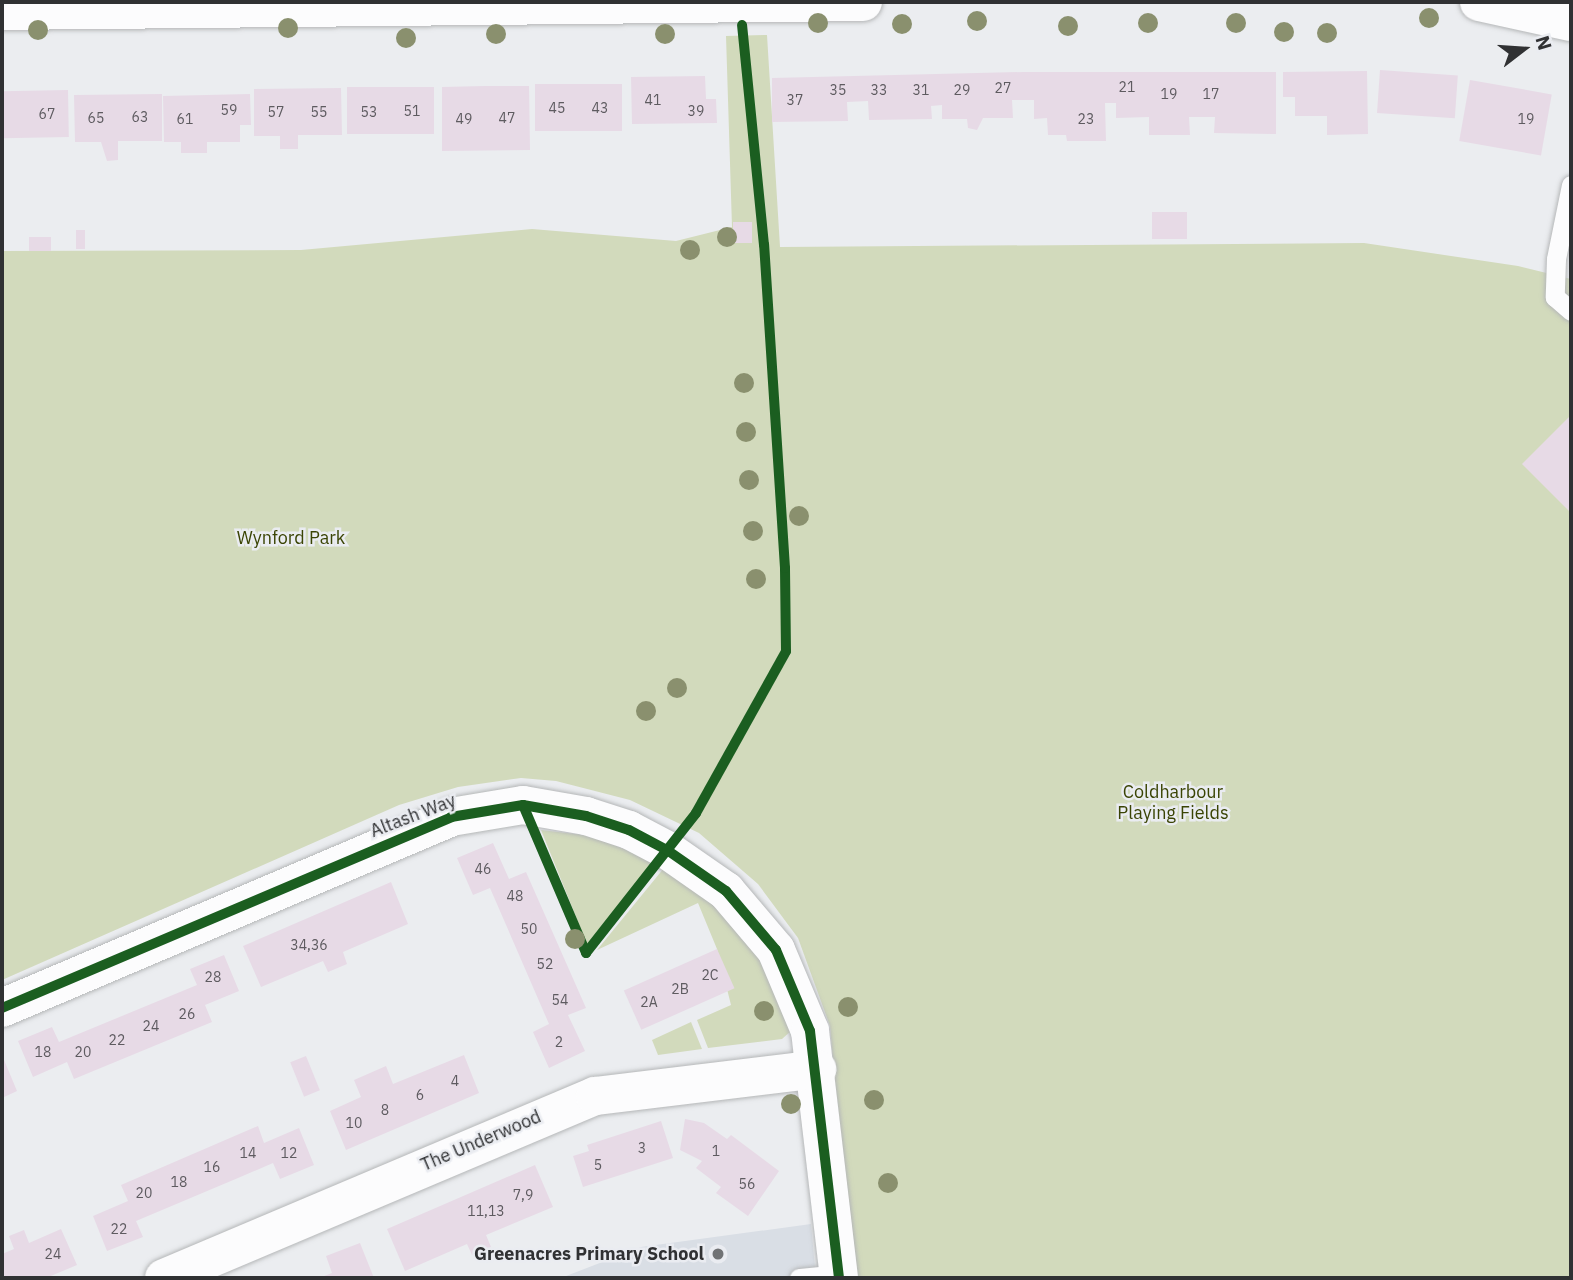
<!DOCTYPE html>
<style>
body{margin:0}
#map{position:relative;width:1573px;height:1280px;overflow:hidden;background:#ebedf0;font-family:"IBM Plex Sans",sans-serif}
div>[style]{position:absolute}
.built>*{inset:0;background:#d9dee5}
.green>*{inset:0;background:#d2dabc}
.building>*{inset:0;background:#e7dae6;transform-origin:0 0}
.roads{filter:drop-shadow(0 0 2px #b5b7b8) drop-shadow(0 0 2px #b5b7b8)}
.service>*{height:19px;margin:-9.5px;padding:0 9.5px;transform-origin:9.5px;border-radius:9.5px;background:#fcfcfd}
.minor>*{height:38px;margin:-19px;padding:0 19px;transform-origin:19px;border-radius:19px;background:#fcfcfd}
.cycleway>*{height:10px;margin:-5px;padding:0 5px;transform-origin:5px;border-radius:5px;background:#1b5e20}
.trees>*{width:20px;height:20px;margin:-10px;border-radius:50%;background:#8a906e}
.dots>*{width:19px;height:19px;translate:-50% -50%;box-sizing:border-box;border:4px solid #eaecf1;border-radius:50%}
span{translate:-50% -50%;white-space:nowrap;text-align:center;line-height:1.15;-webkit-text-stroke:5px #eaecf1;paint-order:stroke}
.number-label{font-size:14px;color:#5e5b60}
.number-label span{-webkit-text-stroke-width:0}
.park-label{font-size:18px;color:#3a4404}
.street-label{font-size:18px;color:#303133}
.poi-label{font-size:18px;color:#303133;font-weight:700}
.right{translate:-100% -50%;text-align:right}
.frame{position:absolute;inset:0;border:4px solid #303133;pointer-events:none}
.north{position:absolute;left:1489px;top:14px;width:70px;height:70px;-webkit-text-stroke:5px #eaecf1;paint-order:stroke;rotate:73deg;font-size:19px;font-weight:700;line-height:28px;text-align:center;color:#303133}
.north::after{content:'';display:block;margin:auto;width:24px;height:32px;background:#303133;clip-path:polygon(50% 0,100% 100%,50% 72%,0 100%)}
</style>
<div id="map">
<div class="built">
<i style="clip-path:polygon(811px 1224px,816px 1278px,561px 1278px,641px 1247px)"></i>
</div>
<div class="green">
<i style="clip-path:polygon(767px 35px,780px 247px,1364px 243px,1518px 266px,1571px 279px,1571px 1278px,852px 1278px,830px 1026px,798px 938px,758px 884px,699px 833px,630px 800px,556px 781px,521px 778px,458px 787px,399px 805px,2px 980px,2px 251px,301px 250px,532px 229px,676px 241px,732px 227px,726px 36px)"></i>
<i style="clip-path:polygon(541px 830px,592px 836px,653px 861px,587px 944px)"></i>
<i style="clip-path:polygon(664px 868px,708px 899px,758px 957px,791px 1031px,782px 1039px,708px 1048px,697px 1020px,731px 1005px,717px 949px,698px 903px,597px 950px)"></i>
<i style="clip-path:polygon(691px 1022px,702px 1049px,658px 1055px,652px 1040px)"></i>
</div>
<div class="building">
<i style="left:1380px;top:70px;width:78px;height:43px;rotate:4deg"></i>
<i style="clip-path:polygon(1367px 71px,1368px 134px,1327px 135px,1327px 116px,1295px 116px,1295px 97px,1283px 97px,1283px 72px)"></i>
<i style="clip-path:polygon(1023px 72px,1276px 72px,1276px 134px,1214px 133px,1215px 117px,1189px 117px,1190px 135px,1149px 135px,1149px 117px,1116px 118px,1116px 103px,1105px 103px,1106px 141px,1067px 141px,1066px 135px,1048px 135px,1047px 118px,1034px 119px,1034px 100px,1012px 100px,1013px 118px,983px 118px,977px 130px,968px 128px,967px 119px,942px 119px,942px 105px,931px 106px,932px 119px,869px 120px,868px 101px,847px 102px,848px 121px,772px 122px,772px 78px)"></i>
<i style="clip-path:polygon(705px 76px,706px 99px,716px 99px,717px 123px,632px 124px,631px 77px)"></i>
<i style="left:1470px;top:80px;width:83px;height:62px;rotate:10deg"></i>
<i style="left:622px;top:84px;width:47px;height:87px;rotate:90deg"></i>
<i style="clip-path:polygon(485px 86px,529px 86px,530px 150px,442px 151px,442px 87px)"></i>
<i style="left:434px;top:87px;width:47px;height:87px;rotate:90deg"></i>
<i style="clip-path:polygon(341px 88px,342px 135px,298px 135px,298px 149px,280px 149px,280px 136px,254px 136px,254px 89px)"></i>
<i style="left:68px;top:90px;width:47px;height:66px;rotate:89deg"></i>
<i style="clip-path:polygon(162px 94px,162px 141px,118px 141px,118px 160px,107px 161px,101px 142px,75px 142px,74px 95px)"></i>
<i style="clip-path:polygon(250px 94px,251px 125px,240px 125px,240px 142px,207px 142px,207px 153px,181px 153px,181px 142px,164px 142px,163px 96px)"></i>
<i style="left:1187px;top:212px;width:27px;height:35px;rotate:90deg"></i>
<i style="left:733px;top:222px;width:19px;height:21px"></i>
<i style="left:76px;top:230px;width:9px;height:19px"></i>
<i style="left:29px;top:237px;width:22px;height:14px"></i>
<i style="clip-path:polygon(1571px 415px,1571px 513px,1522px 464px)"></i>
<i style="clip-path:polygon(493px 843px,509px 879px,526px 872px,586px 1008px,568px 1015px,585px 1051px,549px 1068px,533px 1032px,549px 1024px,490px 888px,473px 895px,457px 858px)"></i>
<i style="clip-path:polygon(391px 882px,408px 924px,343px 952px,347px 964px,328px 972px,323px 961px,261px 987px,243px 946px)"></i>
<i style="left:717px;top:949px;width:43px;height:102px;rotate:66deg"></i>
<i style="clip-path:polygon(224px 955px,239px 991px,205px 1005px,212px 1022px,74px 1079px,67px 1062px,33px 1077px,18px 1041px,52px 1027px,59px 1042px,197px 985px,190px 969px)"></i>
<i style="clip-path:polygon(2px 1055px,17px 1091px,2px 1098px)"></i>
<i style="clip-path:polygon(464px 1055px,479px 1093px,346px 1150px,330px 1111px,361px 1097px,354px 1080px,386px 1066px,393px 1084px)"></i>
<i style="left:306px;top:1056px;width:37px;height:17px;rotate:68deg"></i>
<i style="clip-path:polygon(685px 1119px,704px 1123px,727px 1139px,731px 1135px,779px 1171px,748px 1216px,716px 1193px,721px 1187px,696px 1168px,702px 1161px,680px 1150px)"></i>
<i style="clip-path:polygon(661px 1121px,673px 1158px,583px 1187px,573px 1156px,589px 1151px,587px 1145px)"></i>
<i style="clip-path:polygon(258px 1126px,264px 1143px,299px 1128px,314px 1165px,280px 1179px,273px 1163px,238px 1178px,136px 1221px,143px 1237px,107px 1251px,93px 1216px,128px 1201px,121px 1185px)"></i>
<i style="clip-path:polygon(535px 1165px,553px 1207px,486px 1235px,491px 1247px,472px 1255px,467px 1244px,405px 1271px,387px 1229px)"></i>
<i style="clip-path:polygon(61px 1229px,77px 1265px,46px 1278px,2px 1278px,2px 1254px,14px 1249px,9px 1236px,24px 1230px,29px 1243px)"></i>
<i style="clip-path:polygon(360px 1243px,374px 1278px,319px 1278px,332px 1273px,326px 1256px)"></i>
</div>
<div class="roads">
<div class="service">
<i style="left:1571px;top:185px;width:76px;rotate:101.5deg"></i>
<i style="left:1556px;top:259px;width:38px;rotate:92deg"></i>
<i style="left:1555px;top:297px;width:21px;rotate:41deg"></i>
<i style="left:799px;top:1278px;width:40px;rotate:-5.7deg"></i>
</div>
<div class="minor">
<i style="left:1479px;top:2px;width:94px;rotate:12.3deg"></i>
<i style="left:2px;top:11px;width:861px;rotate:-0.6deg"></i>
<i style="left:2px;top:1008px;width:488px;rotate:-23deg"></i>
<i style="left:451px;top:817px;width:73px;rotate:-9.5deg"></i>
<i style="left:523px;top:805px;width:64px;rotate:9.9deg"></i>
<i style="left:586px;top:816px;width:45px;rotate:18deg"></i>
<i style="left:629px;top:830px;width:43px;rotate:27.8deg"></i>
<i style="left:667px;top:850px;width:72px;rotate:34.8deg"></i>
<i style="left:726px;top:891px;width:77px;rotate:49.7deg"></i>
<i style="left:776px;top:950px;width:88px;rotate:67.2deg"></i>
<i style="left:810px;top:1031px;width:249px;rotate:83.3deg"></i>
<i style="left:164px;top:1278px;width:468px;rotate:-22.9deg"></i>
<i style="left:595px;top:1096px;width:224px;rotate:-6.9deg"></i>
</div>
</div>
<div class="cycleway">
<i style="left:523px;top:805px;width:161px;rotate:66.9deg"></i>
<i style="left:586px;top:953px;width:178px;rotate:-51.8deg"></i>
<i style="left:696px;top:813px;width:185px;rotate:-60.9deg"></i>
<i style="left:786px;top:651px;width:83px;rotate:-90.7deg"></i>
<i style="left:785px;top:568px;width:324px;rotate:-93.7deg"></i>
<i style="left:764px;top:245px;width:221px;rotate:-95.7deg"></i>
<i style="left:2px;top:1008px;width:488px;rotate:-23deg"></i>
<i style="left:451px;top:817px;width:73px;rotate:-9.5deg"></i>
<i style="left:523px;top:805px;width:64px;rotate:9.9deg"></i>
<i style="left:586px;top:816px;width:45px;rotate:18deg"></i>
<i style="left:629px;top:830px;width:43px;rotate:27.8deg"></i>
<i style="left:667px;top:850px;width:72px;rotate:34.8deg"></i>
<i style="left:726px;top:891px;width:77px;rotate:49.7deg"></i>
<i style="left:776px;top:950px;width:88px;rotate:67.2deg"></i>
<i style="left:810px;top:1031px;width:249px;rotate:83.3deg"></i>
</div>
<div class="trees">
<i style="left:1429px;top:18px"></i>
<i style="left:977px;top:21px"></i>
<i style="left:818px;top:23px"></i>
<i style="left:1148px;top:23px"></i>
<i style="left:1236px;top:23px"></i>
<i style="left:902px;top:24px"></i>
<i style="left:1068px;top:26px"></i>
<i style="left:288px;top:28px"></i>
<i style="left:38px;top:30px"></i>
<i style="left:1284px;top:32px"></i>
<i style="left:1327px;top:33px"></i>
<i style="left:496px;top:34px"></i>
<i style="left:665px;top:34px"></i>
<i style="left:406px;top:38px"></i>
<i style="left:727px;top:237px"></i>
<i style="left:690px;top:250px"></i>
<i style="left:744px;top:383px"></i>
<i style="left:746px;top:432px"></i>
<i style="left:749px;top:480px"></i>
<i style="left:799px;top:516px"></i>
<i style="left:753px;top:531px"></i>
<i style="left:756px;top:579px"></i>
<i style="left:677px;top:688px"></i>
<i style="left:646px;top:711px"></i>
<i style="left:575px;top:939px"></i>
<i style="left:848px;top:1007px"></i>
<i style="left:764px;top:1011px"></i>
<i style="left:874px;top:1100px"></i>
<i style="left:791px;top:1104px"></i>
<i style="left:888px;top:1183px"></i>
</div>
<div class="dots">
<i style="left:718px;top:1254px;background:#717375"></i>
</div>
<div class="number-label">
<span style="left:1127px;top:87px">21</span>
<span style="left:1003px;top:88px">27</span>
<span style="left:838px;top:90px">35</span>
<span style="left:879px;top:90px">33</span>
<span style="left:921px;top:90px">31</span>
<span style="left:962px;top:90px">29</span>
<span style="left:1169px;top:94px">19</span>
<span style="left:1211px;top:94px">17</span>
<span style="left:653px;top:100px">41</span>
<span style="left:795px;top:100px">37</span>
<span style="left:557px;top:108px">45</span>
<span style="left:600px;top:108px">43</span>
<span style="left:229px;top:110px">59</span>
<span style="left:412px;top:111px">51</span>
<span style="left:696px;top:111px">39</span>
<span style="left:276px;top:112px">57</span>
<span style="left:319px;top:112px">55</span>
<span style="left:369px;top:112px">53</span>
<span style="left:47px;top:114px">67</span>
<span style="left:140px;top:117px">63</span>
<span style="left:96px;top:118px">65</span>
<span style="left:507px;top:118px">47</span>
<span style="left:185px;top:119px">61</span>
<span style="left:464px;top:119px">49</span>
<span style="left:1086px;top:119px">23</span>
<span style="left:1526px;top:119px">19</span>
<span style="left:483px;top:869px">46</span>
<span style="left:515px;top:896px">48</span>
<span style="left:529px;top:929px">50</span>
<span style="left:309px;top:945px">34,36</span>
<span style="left:545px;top:964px">52</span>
<span style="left:710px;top:975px">2C</span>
<span style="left:213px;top:977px">28</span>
<span style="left:680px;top:989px">2B</span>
<span style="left:560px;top:1000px">54</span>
<span style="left:649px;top:1002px">2A</span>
<span style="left:187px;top:1014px">26</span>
<span style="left:151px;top:1026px">24</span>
<span style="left:117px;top:1040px">22</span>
<span style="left:559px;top:1042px">2</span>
<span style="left:43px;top:1052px">18</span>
<span style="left:83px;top:1052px">20</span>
<span style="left:455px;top:1081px">4</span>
<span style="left:420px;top:1095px">6</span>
<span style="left:385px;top:1110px">8</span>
<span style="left:354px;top:1123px">10</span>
<span style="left:642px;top:1148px">3</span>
<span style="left:716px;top:1151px">1</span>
<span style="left:248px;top:1153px">14</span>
<span style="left:289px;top:1153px">12</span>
<span style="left:598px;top:1165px">5</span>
<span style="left:212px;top:1167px">16</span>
<span style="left:179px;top:1182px">18</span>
<span style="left:747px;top:1184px">56</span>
<span style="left:144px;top:1193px">20</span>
<span style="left:523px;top:1195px">7,9</span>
<span style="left:486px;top:1211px">11,13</span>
<span style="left:119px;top:1229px">22</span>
<span style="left:53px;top:1254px">24</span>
</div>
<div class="park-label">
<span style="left:291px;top:538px">Wynford Park</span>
<span style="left:1173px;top:803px">Coldharbour<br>Playing Fields</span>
</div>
<div class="street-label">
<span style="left:413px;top:816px;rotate:-21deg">Altash Way</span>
<span style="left:481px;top:1141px;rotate:-23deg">The Underwood</span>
</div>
<div class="poi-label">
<span class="right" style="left:704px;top:1254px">Greenacres Primary School</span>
</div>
<div class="frame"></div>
<div class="north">N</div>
</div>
